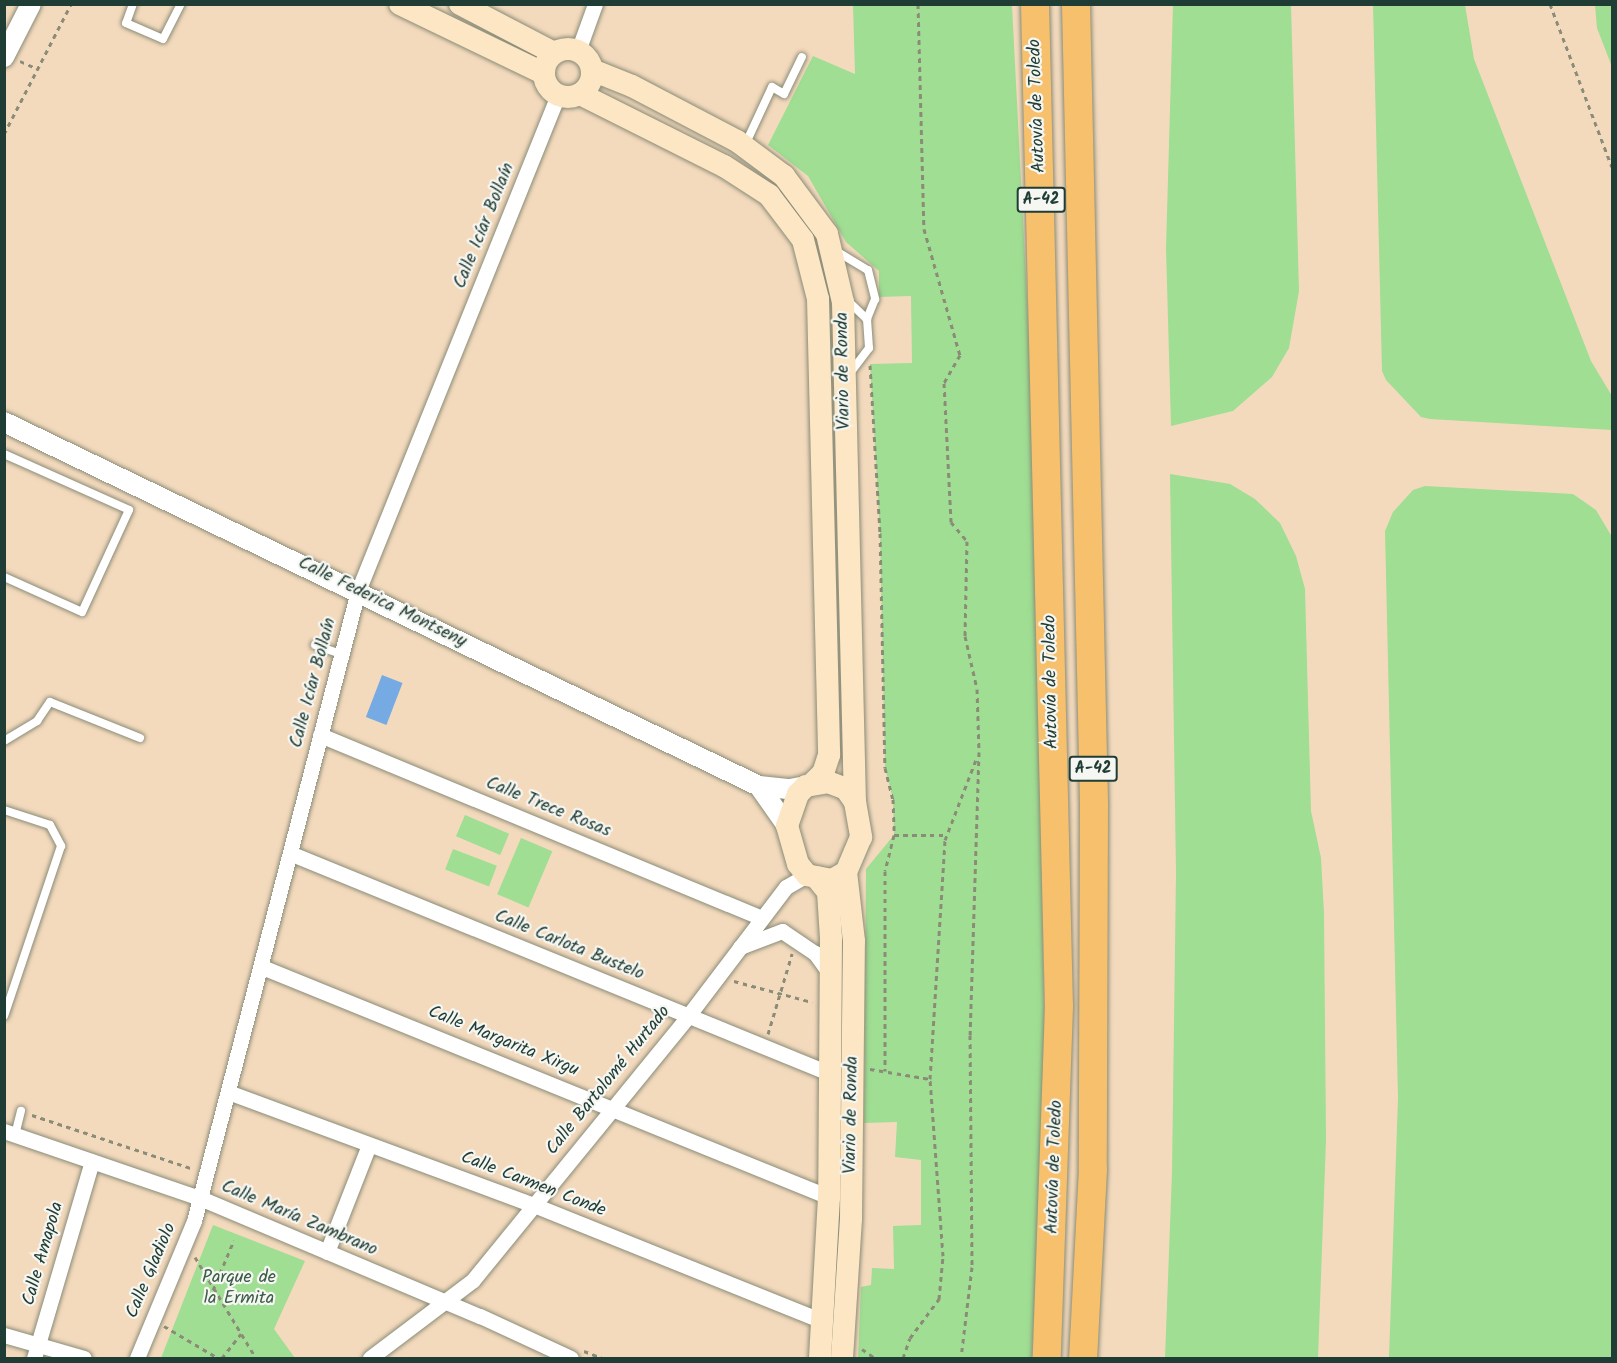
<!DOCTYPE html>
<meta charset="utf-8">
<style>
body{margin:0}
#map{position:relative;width:1617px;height:1363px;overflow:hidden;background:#f4dabd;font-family:Kalam,sans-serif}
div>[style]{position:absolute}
.green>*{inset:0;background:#9fde93;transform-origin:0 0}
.water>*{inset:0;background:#76aae3;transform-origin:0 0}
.path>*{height:3px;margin-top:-1.5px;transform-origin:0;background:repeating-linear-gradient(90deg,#8a8c78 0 4.5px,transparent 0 9px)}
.roads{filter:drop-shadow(0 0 2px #8a8c78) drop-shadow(0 0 2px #8a8c78)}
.service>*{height:8px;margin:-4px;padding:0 4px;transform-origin:4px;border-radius:4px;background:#fff}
.minor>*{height:15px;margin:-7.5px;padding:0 7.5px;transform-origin:7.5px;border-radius:7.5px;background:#fff}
.tertiary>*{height:20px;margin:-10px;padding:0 10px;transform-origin:10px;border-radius:10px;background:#fff}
.secondary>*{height:22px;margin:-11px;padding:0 11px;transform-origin:11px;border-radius:11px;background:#fce6c4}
.secondary>.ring{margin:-11px;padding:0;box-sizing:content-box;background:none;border:22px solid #fce6c4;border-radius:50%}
.motorway>*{height:28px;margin:-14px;padding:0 14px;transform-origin:14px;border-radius:14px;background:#f7c06c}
span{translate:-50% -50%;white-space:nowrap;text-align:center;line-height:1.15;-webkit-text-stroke:4.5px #f6f6f2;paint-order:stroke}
.shield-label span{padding:2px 4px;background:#f6f6f2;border:2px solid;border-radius:4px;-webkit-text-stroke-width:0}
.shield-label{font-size:16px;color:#1f3d34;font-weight:700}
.street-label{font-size:18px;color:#1f3d34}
.park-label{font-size:18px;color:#395d47}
.frame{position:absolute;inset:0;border:6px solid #1f3d34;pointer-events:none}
</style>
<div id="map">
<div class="green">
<i style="clip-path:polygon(853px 5px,1012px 5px,1031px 376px,1042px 867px,1045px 1089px,1032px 1358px,858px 1358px,861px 1287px,871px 1285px,872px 1268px,894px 1269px,893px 1226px,921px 1225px,921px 1160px,895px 1157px,897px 1122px,864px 1123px,866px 869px,894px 835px,893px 799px,885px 768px,880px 533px,870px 364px,912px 363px,911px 296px,879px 297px,879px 271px,846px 242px,808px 176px,768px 145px,813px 56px,855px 74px)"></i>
<i style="clip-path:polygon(1173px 5px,1291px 5px,1299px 291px,1289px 348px,1272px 377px,1233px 411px,1171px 426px,1166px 248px)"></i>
<i style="clip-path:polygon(1373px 5px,1465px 5px,1474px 59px,1591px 361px,1612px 396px,1612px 430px,1430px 419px,1421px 417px,1386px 380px,1382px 371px)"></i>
<i style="clip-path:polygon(1595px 5px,1612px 5px,1612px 67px,1597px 28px)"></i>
<i style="clip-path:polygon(1170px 474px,1230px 484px,1255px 499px,1280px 523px,1296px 556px,1305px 589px,1311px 811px,1321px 858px,1324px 913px,1326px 1140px,1318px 1358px,1165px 1358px,1172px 1172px,1176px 873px)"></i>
<i style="clip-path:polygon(1425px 486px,1573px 494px,1596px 510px,1612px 537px,1612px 1358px,1389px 1358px,1398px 1098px,1385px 531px,1393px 512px,1413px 490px)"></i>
<i style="left:465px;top:815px;width:48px;height:23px;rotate:23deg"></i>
<i style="left:521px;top:838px;width:34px;height:61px;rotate:23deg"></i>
<i style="left:453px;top:849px;width:47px;height:22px;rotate:21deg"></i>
<i style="clip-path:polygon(213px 1225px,305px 1261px,274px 1329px,295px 1358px,161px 1358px)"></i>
</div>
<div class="water">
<i style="left:382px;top:675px;width:22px;height:45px;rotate:21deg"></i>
</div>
<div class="path">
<i style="left:918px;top:4px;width:225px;rotate:88.5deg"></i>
<i style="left:924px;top:229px;width:131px;rotate:74.1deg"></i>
<i style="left:960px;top:355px;width:32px;rotate:120deg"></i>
<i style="left:944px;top:383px;width:139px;rotate:87.1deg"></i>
<i style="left:951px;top:522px;width:25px;rotate:50deg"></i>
<i style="left:967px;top:541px;width:95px;rotate:91.2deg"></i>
<i style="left:965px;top:636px;width:54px;rotate:77.2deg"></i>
<i style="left:977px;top:689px;width:63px;rotate:88.2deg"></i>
<i style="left:979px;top:752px;width:283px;rotate:91.8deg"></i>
<i style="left:970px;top:1035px;width:232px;rotate:89.5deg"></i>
<i style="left:972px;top:1267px;width:92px;rotate:96.9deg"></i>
<i style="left:1550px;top:4px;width:174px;rotate:69.2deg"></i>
<i style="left:20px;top:61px;width:20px;rotate:24deg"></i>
<i style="left:4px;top:134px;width:146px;rotate:-62.7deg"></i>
<i style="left:870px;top:365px;width:168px;rotate:86.6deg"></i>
<i style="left:880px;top:533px;width:235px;rotate:88.8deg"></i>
<i style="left:885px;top:768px;width:32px;rotate:76deg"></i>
<i style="left:893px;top:799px;width:36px;rotate:88deg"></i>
<i style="left:894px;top:835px;width:37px;rotate:104deg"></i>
<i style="left:885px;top:871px;width:200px;rotate:90deg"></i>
<i style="left:894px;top:835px;width:52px"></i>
<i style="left:734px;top:981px;width:81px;rotate:15.1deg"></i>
<i style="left:768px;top:1034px;width:84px;rotate:-73.3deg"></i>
<i style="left:870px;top:1069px;width:61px;rotate:9.5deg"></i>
<i style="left:32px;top:1115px;width:170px;rotate:18.5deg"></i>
<i style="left:195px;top:1257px;width:118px;rotate:58.9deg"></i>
<i style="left:213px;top:1290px;width:54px;rotate:-67.2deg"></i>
<i style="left:164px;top:1326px;width:63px;rotate:30.7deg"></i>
<i style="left:862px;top:1349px;width:16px;rotate:35deg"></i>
<i style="left:584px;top:1351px;width:19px;rotate:21deg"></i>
<i style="left:222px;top:1358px;width:31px;rotate:-52deg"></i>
<i style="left:903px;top:1358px;width:21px;rotate:-71deg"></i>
<i style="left:910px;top:1338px;width:49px;rotate:-53.4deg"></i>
<i style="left:939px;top:1299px;width:43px;rotate:-84.7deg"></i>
<i style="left:943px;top:1256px;width:177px;rotate:-94.2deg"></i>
<i style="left:930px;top:1079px;width:239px;rotate:-86.4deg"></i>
<i style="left:945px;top:840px;width:89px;rotate:-68.9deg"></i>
</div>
<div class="roads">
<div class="service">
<i style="left:133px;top:4px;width:20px;rotate:110deg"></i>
<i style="left:126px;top:23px;width:40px;rotate:23.4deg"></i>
<i style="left:163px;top:39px;width:39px;rotate:-63deg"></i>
<i style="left:745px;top:145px;width:64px;rotate:-65deg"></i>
<i style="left:772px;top:87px;width:14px;rotate:30deg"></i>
<i style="left:784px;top:94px;width:41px;rotate:-64.1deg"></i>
<i style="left:836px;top:251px;width:37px;rotate:31deg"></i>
<i style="left:868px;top:270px;width:30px;rotate:76deg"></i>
<i style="left:875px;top:299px;width:22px;rotate:112deg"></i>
<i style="left:847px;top:300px;width:28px;rotate:44deg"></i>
<i style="left:867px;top:319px;width:29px;rotate:86deg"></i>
<i style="left:869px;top:348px;width:30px;rotate:127deg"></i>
<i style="left:4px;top:454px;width:137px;rotate:24.1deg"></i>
<i style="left:129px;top:510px;width:112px;rotate:114.7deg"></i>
<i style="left:82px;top:612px;width:85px;rotate:-155.8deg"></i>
<i style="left:315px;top:645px;width:28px;rotate:19deg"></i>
<i style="left:4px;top:741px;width:39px;rotate:-31deg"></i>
<i style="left:37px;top:721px;width:23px;rotate:-56deg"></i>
<i style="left:50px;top:702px;width:97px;rotate:21.8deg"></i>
<i style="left:4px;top:810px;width:48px;rotate:18.1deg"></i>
<i style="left:50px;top:825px;width:24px;rotate:62deg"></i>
<i style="left:61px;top:846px;width:179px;rotate:108.5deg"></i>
<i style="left:15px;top:1135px;width:25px;rotate:-76deg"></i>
</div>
<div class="minor">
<i style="left:578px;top:51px;width:50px;rotate:-70.1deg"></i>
<i style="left:320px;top:735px;width:478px;rotate:22.5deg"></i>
<i style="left:292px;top:854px;width:582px;rotate:22.2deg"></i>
<i style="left:740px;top:947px;width:45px;rotate:-20.9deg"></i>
<i style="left:782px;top:931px;width:40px;rotate:34deg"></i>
<i style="left:815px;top:953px;width:26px;rotate:54deg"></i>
<i style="left:262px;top:967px;width:612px;rotate:22.08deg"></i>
<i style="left:228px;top:1092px;width:326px;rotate:20.3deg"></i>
<i style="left:534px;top:1205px;width:310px;rotate:21.9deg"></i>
<i style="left:4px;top:1131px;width:207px;rotate:18.9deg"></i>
<i style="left:200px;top:1198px;width:304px;rotate:22.9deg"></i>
<i style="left:480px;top:1316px;width:100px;rotate:24.8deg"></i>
<i style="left:327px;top:1252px;width:115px;rotate:-68.6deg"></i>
<i style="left:4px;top:1335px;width:83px;rotate:16deg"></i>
<i style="left:34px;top:1358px;width:205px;rotate:-73.6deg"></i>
<i style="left:137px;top:1358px;width:148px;rotate:-67.4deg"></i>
<i style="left:194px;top:1221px;width:651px;rotate:-75.41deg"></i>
<i style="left:358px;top:591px;width:535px;rotate:-68.04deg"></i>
<i style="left:370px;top:1358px;width:129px;rotate:-37.1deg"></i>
<i style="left:473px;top:1280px;width:340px;rotate:-50.8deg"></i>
<i style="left:688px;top:1016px;width:162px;rotate:-52.8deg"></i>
<i style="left:786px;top:887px;width:24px;rotate:-30deg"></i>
</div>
<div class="tertiary">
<i style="left:4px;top:57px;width:59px;rotate:-63deg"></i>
<i style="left:4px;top:422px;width:838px;rotate:25.74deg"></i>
<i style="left:759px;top:786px;width:31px;rotate:6deg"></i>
<i style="left:790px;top:789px;width:16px;rotate:-11deg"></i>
<i style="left:759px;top:786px;width:49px;rotate:55deg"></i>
</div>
<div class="secondary">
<i style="left:400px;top:4px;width:159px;rotate:25.8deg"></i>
<i style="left:460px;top:4px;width:106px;rotate:27.5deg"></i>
<i class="ring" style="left:544px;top:49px;width:26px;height:26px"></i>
<i style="left:592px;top:70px;width:43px;rotate:21.8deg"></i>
<i style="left:632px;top:86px;width:119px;rotate:27.6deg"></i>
<i style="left:737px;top:141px;width:59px;rotate:36.7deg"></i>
<i style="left:784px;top:176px;width:72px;rotate:53.4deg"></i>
<i style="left:827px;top:234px;width:70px;rotate:76.8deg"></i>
<i style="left:843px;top:302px;width:500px;rotate:88.63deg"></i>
<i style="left:580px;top:94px;width:161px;rotate:26.6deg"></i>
<i style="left:724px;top:166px;width:54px;rotate:32.8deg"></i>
<i style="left:769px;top:195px;width:56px;rotate:52.9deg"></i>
<i style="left:803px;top:240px;width:61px;rotate:75.7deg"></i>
<i style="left:818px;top:299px;width:456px;rotate:88.6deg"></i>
<i style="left:829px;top:755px;width:19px;rotate:108deg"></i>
<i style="left:823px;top:773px;width:14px;rotate:135deg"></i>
<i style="left:828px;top:782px;width:19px;rotate:21deg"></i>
<i style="left:846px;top:789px;width:16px;rotate:55deg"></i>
<i style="left:855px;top:802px;width:36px;rotate:80deg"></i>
<i style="left:861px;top:837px;width:38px;rotate:113deg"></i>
<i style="left:846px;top:872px;width:16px;rotate:150deg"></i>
<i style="left:832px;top:880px;width:25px;rotate:-169deg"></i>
<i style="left:807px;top:875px;width:14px;rotate:-129deg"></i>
<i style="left:798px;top:864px;width:40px;rotate:-106deg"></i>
<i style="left:787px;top:826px;width:34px;rotate:-71deg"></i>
<i style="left:798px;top:794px;width:11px;rotate:-45deg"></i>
<i style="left:806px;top:786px;width:22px;rotate:-10deg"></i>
<i style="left:816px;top:877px;width:19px;rotate:51deg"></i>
<i style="left:828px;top:892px;width:46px;rotate:86.3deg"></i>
<i style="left:831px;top:938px;width:259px;rotate:90.4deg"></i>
<i style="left:829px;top:1197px;width:161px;rotate:93.2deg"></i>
<i style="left:842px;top:1358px;width:139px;rotate:-86.3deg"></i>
<i style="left:851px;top:1219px;width:278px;rotate:-89.4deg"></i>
<i style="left:854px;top:941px;width:69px;rotate:-96.6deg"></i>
</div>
<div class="motorway">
<i style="left:1035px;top:4px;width:1002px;rotate:88.63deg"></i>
<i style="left:1059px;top:1006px;width:352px;rotate:92deg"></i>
<i style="left:1076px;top:4px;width:802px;rotate:88.71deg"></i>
<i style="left:1094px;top:806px;width:363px;rotate:90.2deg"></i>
<i style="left:1093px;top:1169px;width:189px;rotate:93deg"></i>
</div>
</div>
<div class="shield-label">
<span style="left:1041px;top:200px">A-42</span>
<span style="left:1093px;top:769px">A-42</span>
</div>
<div class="street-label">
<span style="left:1038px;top:106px;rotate:-92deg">Autovía de Toledo</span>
<span style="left:485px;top:226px;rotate:-68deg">Calle Icíar Bollaín</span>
<span style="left:844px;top:371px;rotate:-91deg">Viario de Ronda</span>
<span style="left:382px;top:603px;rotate:26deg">Calle Federica Montseny</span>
<span style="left:1052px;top:682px;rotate:-91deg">Autovía de Toledo</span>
<span style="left:314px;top:683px;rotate:-75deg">Calle Icíar Bollaín</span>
<span style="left:548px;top:808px;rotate:22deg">Calle Trece Rosas</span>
<span style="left:569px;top:946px;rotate:22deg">Calle Carlota Bustelo</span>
<span style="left:503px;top:1042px;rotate:22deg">Calle Margarita Xirgu</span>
<span style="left:609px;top:1081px;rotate:-51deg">Calle Bartolomé Hurtado</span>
<span style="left:852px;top:1115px;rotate:-89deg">Viario de Ronda</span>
<span style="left:1055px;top:1167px;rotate:-88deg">Autovía de Toledo</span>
<span style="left:533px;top:1185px;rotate:21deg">Calle Carmen Conde</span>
<span style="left:299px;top:1219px;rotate:23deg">Calle María Zambrano</span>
<span style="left:44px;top:1254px;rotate:-74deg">Calle Amapola</span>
<span style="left:152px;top:1271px;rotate:-67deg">Calle Gladiolo</span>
</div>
<div class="park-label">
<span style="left:239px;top:1289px">Parque de<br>la Ermita</span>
</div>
<div class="frame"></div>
</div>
